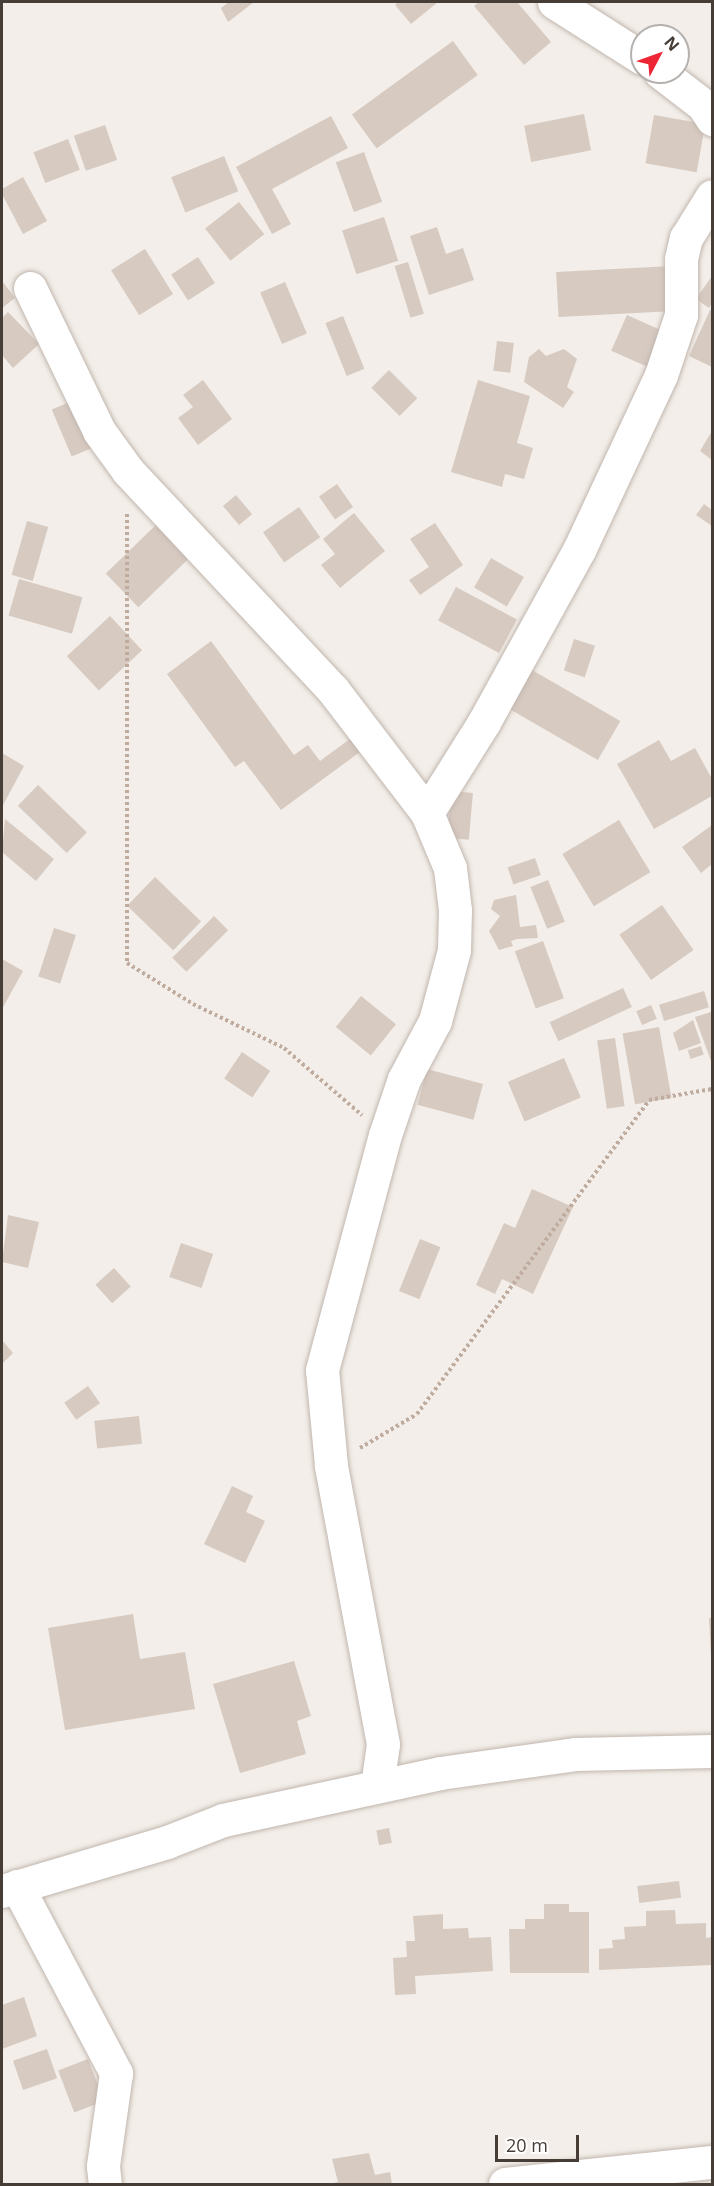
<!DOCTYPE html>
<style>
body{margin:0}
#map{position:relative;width:714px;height:2186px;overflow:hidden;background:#f3eee9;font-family:"Open Sans",sans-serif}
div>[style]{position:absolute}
.building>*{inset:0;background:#d7cac1;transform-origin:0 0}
.path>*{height:4px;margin-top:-2px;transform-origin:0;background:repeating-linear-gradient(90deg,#bfac9e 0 3px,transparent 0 6px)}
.roads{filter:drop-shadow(0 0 2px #c1b6ae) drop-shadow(0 0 2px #c1b6ae)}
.minor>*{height:33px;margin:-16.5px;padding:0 16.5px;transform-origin:16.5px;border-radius:16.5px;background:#fff}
span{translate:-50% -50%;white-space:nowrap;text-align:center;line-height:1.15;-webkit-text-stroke:6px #fff;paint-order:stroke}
.frame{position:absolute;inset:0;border:3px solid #463d37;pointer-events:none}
.north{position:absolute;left:630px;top:24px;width:60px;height:60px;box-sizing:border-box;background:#fff;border:2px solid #b5b1af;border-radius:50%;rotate:49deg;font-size:16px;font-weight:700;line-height:24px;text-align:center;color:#463d37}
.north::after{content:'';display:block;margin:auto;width:21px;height:27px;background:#ee2534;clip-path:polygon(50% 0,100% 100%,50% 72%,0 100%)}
.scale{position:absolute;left:495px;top:2135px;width:84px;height:27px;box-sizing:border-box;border:3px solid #463d37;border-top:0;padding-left:8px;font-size:18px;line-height:21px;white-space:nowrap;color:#463d37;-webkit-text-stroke:4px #fff;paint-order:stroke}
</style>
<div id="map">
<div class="building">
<i style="clip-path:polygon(229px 2px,254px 2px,228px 22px,221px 8px)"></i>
<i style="clip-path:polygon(398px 2px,438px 2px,411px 24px,395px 5px)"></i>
<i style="clip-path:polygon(479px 2px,517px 2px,551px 42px,524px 65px,474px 6px)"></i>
<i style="left:453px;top:41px;width:42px;height:125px;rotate:54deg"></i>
<i style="left:584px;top:114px;width:37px;height:61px;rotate:79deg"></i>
<i style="left:654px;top:115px;width:52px;height:49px;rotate:10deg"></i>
<i style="clip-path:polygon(331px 116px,348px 148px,272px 189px,291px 224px,272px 234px,236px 167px)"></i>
<i style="left:105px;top:125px;width:37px;height:33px;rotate:71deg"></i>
<i style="left:68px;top:139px;width:33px;height:37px;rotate:69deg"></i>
<i style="left:364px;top:152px;width:53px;height:30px;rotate:70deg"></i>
<i style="left:224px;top:156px;width:38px;height:57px;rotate:68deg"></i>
<i style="clip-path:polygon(23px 177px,47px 221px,23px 234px,2px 194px,2px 189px)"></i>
<i style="left:239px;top:202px;width:41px;height:43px;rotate:52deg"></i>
<i style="left:384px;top:217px;width:46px;height:44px;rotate:72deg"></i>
<i style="clip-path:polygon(437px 227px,446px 254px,463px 248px,474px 280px,429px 295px,410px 236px)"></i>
<i style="left:145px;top:249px;width:53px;height:40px;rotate:58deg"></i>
<i style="left:198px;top:257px;width:31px;height:32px;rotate:57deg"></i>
<i style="left:408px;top:262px;width:54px;height:14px;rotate:73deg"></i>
<i style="left:672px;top:266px;width:45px;height:116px;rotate:87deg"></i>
<i style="clip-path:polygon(712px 276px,712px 303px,709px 308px,696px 299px)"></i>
<i style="clip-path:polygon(2px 281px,15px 298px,2px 308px)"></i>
<i style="left:285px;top:282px;width:56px;height:27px;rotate:67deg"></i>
<i style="clip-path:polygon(710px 310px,712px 311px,712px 367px,689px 356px)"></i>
<i style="clip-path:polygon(8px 312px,39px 344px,13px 368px,2px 355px,2px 318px)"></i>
<i style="left:627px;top:315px;width:44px;height:39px;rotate:24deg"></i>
<i style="left:343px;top:316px;width:57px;height:19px;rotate:68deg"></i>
<i style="left:497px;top:341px;width:17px;height:30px;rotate:7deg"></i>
<i style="clip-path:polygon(539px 349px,546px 356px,564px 349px,577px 359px,567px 387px,574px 392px,563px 408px,524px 382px,529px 357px)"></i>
<i style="left:389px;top:370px;width:40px;height:25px;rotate:45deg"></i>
<i style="clip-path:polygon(203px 380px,232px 419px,198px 445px,178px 418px,193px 407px,183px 395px)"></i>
<i style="clip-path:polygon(478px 380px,530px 396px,517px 443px,533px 448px,524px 479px,505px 474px,502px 487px,451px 472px)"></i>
<i style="left:72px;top:401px;width:51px;height:22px;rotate:67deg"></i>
<i style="clip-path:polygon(712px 431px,712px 460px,700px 451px)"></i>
<i style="left:337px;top:484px;width:28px;height:22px;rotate:55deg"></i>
<i style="left:236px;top:495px;width:25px;height:17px;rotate:50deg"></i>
<i style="clip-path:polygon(704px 504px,712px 510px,712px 526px,696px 515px)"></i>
<i style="left:299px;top:507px;width:37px;height:44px;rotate:55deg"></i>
<i style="clip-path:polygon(354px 513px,385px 551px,340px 588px,321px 565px,335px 554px,323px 539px)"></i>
<i style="left:27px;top:521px;width:22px;height:56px;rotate:16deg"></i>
<i style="left:159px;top:522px;width:47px;height:74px;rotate:46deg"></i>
<i style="clip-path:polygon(435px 523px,463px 565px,420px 595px,409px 580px,429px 567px,410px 539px)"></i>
<i style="left:491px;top:558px;width:38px;height:34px;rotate:30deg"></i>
<i style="left:19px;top:579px;width:66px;height:38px;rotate:16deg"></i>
<i style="left:456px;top:587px;width:69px;height:38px;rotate:28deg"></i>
<i style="left:110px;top:616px;width:47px;height:59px;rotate:47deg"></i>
<i style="left:574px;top:639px;width:22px;height:33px;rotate:18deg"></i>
<i style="clip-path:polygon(211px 641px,294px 755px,308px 745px,320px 761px,354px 736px,364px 749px,281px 810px,244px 761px,235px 767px,167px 674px)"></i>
<i style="left:532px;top:670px;width:102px;height:45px;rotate:30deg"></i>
<i style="clip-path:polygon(659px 740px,671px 761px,695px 748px,712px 779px,712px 796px,654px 829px,617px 764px)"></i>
<i style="clip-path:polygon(2px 753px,24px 766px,2px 807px)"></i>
<i style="left:38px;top:785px;width:68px;height:29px;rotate:44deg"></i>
<i style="left:451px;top:791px;width:22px;height:47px;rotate:5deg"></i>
<i style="clip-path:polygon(5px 819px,54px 859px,36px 881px,2px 852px)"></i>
<i style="left:619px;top:820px;width:61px;height:66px;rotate:59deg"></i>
<i style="clip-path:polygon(712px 825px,712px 864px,701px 873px,682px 847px)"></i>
<i style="left:535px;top:858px;width:18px;height:29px;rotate:71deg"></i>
<i style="left:155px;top:877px;width:64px;height:40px;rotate:44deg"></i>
<i style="left:548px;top:880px;width:45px;height:19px;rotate:68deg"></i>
<i style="clip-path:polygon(516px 895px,520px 927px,536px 925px,538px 938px,517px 939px,511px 941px,513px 946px,499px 950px,489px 931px,500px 916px,491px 909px,494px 900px)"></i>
<i style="left:662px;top:905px;width:55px;height:52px;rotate:55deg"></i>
<i style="left:214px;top:916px;width:20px;height:59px;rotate:45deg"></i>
<i style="left:54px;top:928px;width:23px;height:51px;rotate:18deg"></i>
<i style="left:543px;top:941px;width:61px;height:30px;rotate:70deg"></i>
<i style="clip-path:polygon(2px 959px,23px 971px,2px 1009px)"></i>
<i style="left:623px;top:988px;width:21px;height:81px;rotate:65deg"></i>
<i style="left:704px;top:991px;width:17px;height:47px;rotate:73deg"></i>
<i style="left:361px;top:996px;width:45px;height:40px;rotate:39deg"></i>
<i style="left:651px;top:1005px;width:15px;height:16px;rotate:67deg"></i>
<i style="clip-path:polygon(711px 1012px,712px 1017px,712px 1064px,695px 1017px)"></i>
<i style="clip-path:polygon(693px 1020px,701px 1043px,679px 1051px,673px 1033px)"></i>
<i style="left:659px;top:1027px;width:72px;height:37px;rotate:80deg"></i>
<i style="left:615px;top:1038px;width:69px;height:18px;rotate:82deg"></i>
<i style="left:701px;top:1046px;width:9px;height:14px;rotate:72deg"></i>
<i style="left:242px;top:1052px;width:34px;height:32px;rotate:34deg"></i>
<i style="left:564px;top:1058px;width:43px;height:61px;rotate:67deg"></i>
<i style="left:427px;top:1069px;width:58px;height:37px;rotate:15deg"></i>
<i style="clip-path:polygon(532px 1189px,573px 1207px,533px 1294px,502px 1279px,495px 1294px,476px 1285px,504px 1223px,515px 1228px)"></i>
<i style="clip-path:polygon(8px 1215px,39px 1222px,28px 1268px,2px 1262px)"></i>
<i style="left:420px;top:1239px;width:22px;height:56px;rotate:22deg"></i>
<i style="left:181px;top:1243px;width:34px;height:36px;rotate:19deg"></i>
<i style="left:114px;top:1268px;width:25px;height:25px;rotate:48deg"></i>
<i style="clip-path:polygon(2px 1340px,13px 1353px,2px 1364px)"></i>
<i style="left:88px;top:1386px;width:21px;height:29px;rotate:55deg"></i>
<i style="left:139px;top:1416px;width:28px;height:45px;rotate:84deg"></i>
<i style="clip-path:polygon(232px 1486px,253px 1496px,246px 1512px,265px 1521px,245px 1563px,204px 1544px)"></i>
<i style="clip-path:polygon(133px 1614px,140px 1659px,185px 1652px,195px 1709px,65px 1730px,48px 1628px)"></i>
<i style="clip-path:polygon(709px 1618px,712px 1618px,712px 1656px,711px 1656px)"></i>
<i style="clip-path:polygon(294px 1661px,311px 1716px,297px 1721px,306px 1754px,240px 1773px,213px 1684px)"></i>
<i style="left:389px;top:1828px;width:15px;height:13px;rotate:79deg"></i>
<i style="left:679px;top:1881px;width:17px;height:42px;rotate:83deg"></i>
<i style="clip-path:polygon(544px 1904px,569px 1904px,569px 1912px,589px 1912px,589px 1973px,510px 1973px,509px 1929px,525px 1929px,525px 1919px,544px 1919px)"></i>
<i style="clip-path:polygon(675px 1910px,676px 1924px,706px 1923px,706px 1938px,712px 1937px,712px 1965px,599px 1970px,599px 1949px,613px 1948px,612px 1940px,625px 1939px,624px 1927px,646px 1926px,646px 1911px)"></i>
<i style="clip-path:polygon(443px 1914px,443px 1929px,468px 1928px,469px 1938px,491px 1937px,493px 1971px,415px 1976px,416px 1994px,395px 1995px,393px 1958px,407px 1957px,406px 1941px,415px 1941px,413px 1916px)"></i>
<i style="clip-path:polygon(24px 1997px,37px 2036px,2px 2049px,2px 2005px)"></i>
<i style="left:47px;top:2049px;width:31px;height:36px;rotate:71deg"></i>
<i style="left:88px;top:2059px;width:45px;height:32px;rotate:69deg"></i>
<i style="clip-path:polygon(369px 2153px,375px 2175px,390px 2172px,392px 2184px,328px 2184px,338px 2182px,332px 2159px)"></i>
</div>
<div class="path">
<i style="left:127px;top:514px;width:449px;rotate:90deg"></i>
<i style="left:127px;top:963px;width:78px;rotate:31.8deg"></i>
<i style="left:193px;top:1004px;width:101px;rotate:25.8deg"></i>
<i style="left:284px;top:1048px;width:103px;rotate:40.7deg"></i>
<i style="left:360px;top:1448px;width:66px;rotate:-30.8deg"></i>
<i style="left:417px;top:1414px;width:390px;rotate:-53.5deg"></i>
<i style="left:649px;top:1100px;width:64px;rotate:-9.9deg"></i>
</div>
<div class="roads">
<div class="minor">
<i style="left:554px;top:2px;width:104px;rotate:32.5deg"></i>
<i style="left:660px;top:72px;width:54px;rotate:37.5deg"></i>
<i style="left:703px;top:105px;width:17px;rotate:57deg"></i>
<i style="left:30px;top:288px;width:159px;rotate:64.2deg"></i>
<i style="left:99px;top:431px;width:49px;rotate:54.1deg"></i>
<i style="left:128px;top:471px;width:300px;rotate:46.9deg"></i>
<i style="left:333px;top:690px;width:155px;rotate:52.6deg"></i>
<i style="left:377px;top:1786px;width:42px;rotate:-81.9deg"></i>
<i style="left:383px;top:1744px;width:284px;rotate:-100.6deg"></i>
<i style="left:331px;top:1465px;width:95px;rotate:-95.4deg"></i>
<i style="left:322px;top:1370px;width:243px;rotate:-75deg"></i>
<i style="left:385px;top:1135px;width:59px;rotate:-71.3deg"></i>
<i style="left:404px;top:1079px;width:66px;rotate:-61.9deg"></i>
<i style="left:435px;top:1021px;width:73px;rotate:-75deg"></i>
<i style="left:454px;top:950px;width:40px;rotate:-88.6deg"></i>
<i style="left:455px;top:910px;width:42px;rotate:-96.8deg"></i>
<i style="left:450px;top:868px;width:60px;rotate:-112.7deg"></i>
<i style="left:427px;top:813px;width:107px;rotate:-57.9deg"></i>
<i style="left:484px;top:722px;width:196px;rotate:-61.1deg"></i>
<i style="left:579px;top:550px;width:193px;rotate:-64.9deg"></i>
<i style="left:661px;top:375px;width:63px;rotate:-71.6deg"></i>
<i style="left:681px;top:315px;width:56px;rotate:-90deg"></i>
<i style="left:681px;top:259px;width:22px;rotate:-77deg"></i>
<i style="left:686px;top:238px;width:49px;rotate:-58.2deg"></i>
<i style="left:17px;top:1886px;width:212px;rotate:62.1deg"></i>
<i style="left:116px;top:2073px;width:94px;rotate:98deg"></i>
<i style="left:103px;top:2166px;width:18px;rotate:84deg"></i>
<i style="left:2px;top:1891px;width:172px;rotate:-16.5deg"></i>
<i style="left:167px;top:1842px;width:60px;rotate:-21.4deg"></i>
<i style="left:223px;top:1820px;width:222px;rotate:-12.2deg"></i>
<i style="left:440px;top:1773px;width:136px;rotate:-8deg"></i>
<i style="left:575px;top:1754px;width:137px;rotate:-1.3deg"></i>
<i style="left:505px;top:2184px;width:208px;rotate:-6.1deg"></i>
</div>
</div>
<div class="frame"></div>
<div class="north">N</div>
<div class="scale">20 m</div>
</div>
